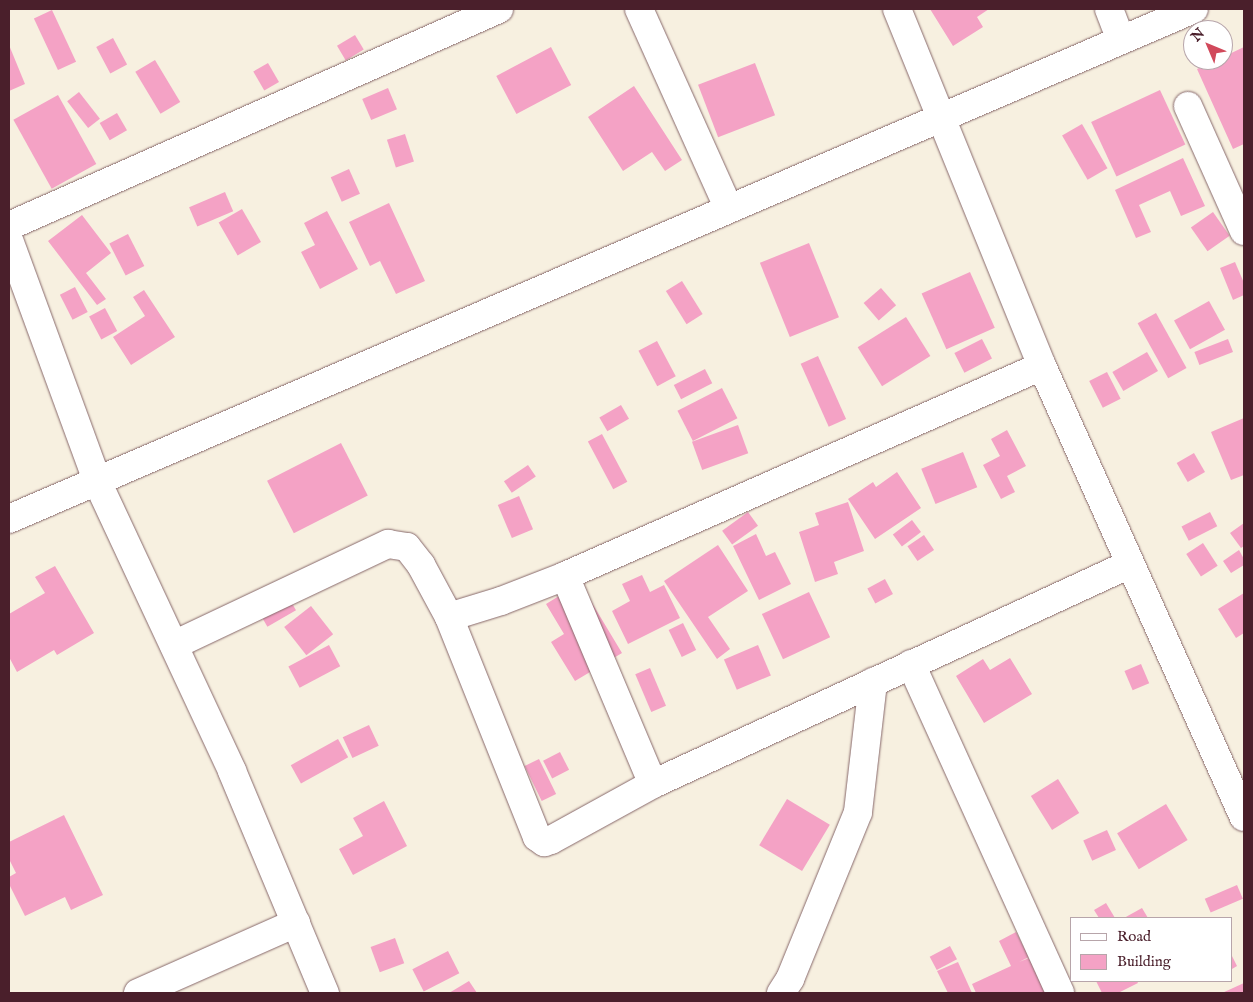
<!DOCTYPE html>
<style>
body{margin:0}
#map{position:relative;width:1253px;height:1002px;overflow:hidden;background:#f7f0e0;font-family:"IM FELL English",serif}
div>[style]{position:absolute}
.building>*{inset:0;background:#f4a2c5;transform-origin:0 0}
.roads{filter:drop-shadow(0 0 1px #87686a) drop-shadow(0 0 1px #87686a)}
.minor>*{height:28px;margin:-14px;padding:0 14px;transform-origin:14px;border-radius:14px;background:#fff}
span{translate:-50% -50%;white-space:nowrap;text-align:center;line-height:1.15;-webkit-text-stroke:4px #fff;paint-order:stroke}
.frame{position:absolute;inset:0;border:10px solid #4a1f2b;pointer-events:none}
.legend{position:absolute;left:1070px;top:917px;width:162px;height:65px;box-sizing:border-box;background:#fff;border:1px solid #b7a5aa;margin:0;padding:6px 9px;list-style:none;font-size:15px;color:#4a1f2b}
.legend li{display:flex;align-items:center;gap:10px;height:25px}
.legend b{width:25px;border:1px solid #b7a5aa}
.north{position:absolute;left:1183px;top:20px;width:50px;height:50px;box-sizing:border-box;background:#fff;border:1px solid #b7a5aa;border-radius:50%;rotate:315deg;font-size:14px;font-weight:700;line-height:20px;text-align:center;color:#4a1f2b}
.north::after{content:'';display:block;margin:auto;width:18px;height:22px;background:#d1495b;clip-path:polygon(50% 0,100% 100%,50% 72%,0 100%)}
</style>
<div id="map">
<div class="building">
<i style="clip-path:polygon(930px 9px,989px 9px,977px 17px,983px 27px,953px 46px)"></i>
<i style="left:52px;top:10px;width:57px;height:20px;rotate:65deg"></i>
<i style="left:355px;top:35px;width:17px;height:21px;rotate:59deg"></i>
<i style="left:113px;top:38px;width:30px;height:19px;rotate:62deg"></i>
<i style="clip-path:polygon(9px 45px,25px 84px,9px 91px)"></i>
<i style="left:551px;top:47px;width:43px;height:62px;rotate:62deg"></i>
<i style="clip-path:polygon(1244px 47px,1244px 144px,1233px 149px,1197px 69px,1216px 60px,1223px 60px,1223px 57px)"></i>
<i style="left:155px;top:60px;width:49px;height:23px;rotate:59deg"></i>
<i style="left:268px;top:63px;width:22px;height:17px;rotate:60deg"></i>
<i style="left:755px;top:63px;width:56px;height:61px;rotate:69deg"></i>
<i style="clip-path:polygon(634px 86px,682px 160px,665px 171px,652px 152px,623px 171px,588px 117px)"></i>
<i style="left:388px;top:88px;width:23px;height:28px;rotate:67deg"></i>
<i style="left:1160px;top:90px;width:60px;height:76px;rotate:65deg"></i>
<i style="left:79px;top:92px;width:34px;height:15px;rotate:52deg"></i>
<i style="left:58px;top:95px;width:79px;height:51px;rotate:61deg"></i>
<i style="left:117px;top:113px;width:20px;height:20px;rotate:60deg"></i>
<i style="left:1082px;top:124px;width:51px;height:23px;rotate:60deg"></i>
<i style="left:405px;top:134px;width:29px;height:19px;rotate:72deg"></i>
<i style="clip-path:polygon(1183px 158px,1205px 206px,1181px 216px,1170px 191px,1139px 205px,1151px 232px,1136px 238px,1115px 190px)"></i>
<i style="left:349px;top:169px;width:27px;height:20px;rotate:66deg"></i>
<i style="left:225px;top:192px;width:21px;height:39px;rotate:67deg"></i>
<i style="clip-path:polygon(389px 203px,425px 281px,396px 294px,380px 261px,370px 266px,349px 222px)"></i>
<i style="left:242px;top:209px;width:38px;height:27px;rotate:60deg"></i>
<i style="clip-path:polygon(327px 211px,358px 269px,320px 289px,301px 252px,315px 245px,304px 223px)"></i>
<i style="left:1213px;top:212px;width:29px;height:27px;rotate:55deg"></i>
<i style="clip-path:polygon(82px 215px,111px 253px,86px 273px,106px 299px,97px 305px,48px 241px)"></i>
<i style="left:128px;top:234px;width:36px;height:21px;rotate:63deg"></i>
<i style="left:809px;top:243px;width:80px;height:53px;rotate:68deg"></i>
<i style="clip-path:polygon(1235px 262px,1244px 283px,1244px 295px,1233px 300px,1220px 268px)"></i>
<i style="left:970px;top:272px;width:61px;height:53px;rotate:66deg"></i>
<i style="left:682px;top:281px;width:39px;height:19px;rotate:58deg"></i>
<i style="left:75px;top:287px;width:28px;height:17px;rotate:63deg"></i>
<i style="left:881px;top:288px;width:23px;height:23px;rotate:49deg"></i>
<i style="clip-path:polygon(144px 290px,175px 337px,131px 365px,113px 337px,145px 316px,133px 297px)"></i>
<i style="left:1209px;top:301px;width:33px;height:40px;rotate:61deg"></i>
<i style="left:105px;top:308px;width:26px;height:18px;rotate:62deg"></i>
<i style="left:1156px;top:313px;width:63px;height:21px;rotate:61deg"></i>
<i style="left:906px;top:317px;width:46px;height:57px;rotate:58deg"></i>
<i style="left:982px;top:339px;width:22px;height:31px;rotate:63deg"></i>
<i style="left:1228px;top:339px;width:14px;height:36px;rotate:69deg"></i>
<i style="left:657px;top:341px;width:40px;height:21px;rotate:62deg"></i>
<i style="left:1147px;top:352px;width:22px;height:40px;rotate:60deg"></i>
<i style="left:818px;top:356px;width:69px;height:19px;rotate:66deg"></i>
<i style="left:705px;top:369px;width:16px;height:35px;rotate:63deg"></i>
<i style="left:1107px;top:372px;width:30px;height:20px;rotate:63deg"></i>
<i style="left:722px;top:388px;width:34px;height:50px;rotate:63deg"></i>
<i style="left:621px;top:405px;width:16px;height:25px;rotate:60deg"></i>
<i style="clip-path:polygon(1244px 418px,1244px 475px,1231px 480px,1211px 432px)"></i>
<i style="left:738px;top:425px;width:30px;height:49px;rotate:70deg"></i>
<i style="clip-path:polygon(1007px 430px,1026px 466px,1007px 476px,1015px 492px,1001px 499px,983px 465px,1000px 456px,991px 439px)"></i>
<i style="left:602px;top:434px;width:54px;height:16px;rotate:62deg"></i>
<i style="left:341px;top:443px;width:59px;height:83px;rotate:63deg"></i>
<i style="left:963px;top:452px;width:38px;height:45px;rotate:68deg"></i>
<i style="left:1194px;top:453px;width:22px;height:20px;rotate:60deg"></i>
<i style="left:528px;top:465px;width:14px;height:29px;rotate:56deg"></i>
<i style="clip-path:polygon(897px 472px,921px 508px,875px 539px,848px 499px,873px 482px,876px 487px)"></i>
<i style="left:519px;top:496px;width:36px;height:23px;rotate:67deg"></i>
<i style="clip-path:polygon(848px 502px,864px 551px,834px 562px,838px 574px,815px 582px,799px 532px,819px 525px,815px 513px)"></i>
<i style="left:748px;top:512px;width:17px;height:32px;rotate:54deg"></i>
<i style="left:1210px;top:512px;width:16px;height:32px;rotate:63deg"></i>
<i style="left:912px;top:520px;width:15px;height:24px;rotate:53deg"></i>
<i style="clip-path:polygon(1244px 523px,1244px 546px,1241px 548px,1230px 533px)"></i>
<i style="clip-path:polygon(756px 534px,766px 556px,775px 552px,791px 584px,759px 600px,733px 546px)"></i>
<i style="left:924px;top:535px;width:18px;height:20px;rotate:56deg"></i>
<i style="left:1203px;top:543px;width:27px;height:20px;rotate:57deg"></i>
<i style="clip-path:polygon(718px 545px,748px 591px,708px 617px,730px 649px,717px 659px,664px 581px)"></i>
<i style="clip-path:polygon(1239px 550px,1244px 559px,1244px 565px,1231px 573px,1223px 561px)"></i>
<i style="clip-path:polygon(55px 566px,94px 633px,57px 655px,54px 650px,17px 672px,9px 657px,9px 614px,45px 593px,35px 577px)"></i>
<i style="clip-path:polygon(642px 575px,650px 592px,664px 585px,680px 618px,628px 644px,612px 611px,630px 601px,622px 584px)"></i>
<i style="left:885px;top:579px;width:17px;height:20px;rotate:62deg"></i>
<i style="clip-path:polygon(580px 583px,622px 653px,575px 681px,551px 642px,564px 634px,546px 604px)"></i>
<i style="left:809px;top:592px;width:50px;height:52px;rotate:65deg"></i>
<i style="left:286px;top:593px;width:20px;height:33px;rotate:60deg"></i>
<i style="clip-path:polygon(1244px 593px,1244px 633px,1236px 638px,1218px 609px)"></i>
<i style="left:311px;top:606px;width:36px;height:34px;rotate:52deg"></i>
<i style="left:683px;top:623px;width:30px;height:16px;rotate:64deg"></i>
<i style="left:329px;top:645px;width:24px;height:46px;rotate:62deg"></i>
<i style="left:758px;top:645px;width:33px;height:37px;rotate:67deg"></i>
<i style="clip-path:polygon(1010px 658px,1032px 694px,984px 723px,956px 676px,983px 659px,990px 670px)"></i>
<i style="left:1141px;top:664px;width:21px;height:18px;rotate:67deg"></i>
<i style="left:650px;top:668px;width:41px;height:16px;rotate:67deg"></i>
<i style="left:369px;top:725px;width:23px;height:29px;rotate:65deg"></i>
<i style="left:338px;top:739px;width:21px;height:54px;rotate:61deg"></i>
<i style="left:560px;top:752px;width:20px;height:19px;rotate:63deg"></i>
<i style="left:539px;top:759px;width:39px;height:16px;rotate:64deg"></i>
<i style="left:1058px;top:779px;width:40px;height:32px;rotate:58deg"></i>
<i style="left:787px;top:799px;width:50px;height:54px;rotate:31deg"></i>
<i style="clip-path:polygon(384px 801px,407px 846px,353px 875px,339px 849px,363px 836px,353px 818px)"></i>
<i style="left:1166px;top:804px;width:42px;height:57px;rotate:59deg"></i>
<i style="clip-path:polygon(64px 815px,103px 895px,71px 910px,65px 897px,25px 916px,9px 884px,9px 877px,16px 873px,9px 859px,9px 842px)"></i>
<i style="left:1107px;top:830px;width:22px;height:26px;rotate:66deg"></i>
<i style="left:1237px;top:885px;width:15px;height:35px;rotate:67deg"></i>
<i style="clip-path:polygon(1106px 903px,1115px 918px,1099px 918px,1094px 910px)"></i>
<i style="clip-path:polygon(1142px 908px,1148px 918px,1124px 918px)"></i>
<i style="clip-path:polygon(1016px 932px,1029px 957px,1019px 962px,1029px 958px,1045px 993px,976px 993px,972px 984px,1011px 966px,999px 941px)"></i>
<i style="left:395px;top:938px;width:27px;height:26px;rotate:70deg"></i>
<i style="left:950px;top:946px;width:15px;height:23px;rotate:62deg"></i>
<i style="left:448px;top:951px;width:25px;height:40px;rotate:63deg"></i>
<i style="clip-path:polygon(1232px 956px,1237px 966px,1232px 969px)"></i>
<i style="clip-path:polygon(958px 962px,972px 993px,948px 993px,937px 971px)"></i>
<i style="clip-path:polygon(469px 981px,477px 993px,449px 993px)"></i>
<i style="clip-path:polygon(1096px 981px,1137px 981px,1138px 983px,1118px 993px,1102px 993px)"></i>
<i style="clip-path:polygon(1244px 983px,1244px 993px,1222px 993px)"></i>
</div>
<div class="roads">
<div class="minor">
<i style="left:639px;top:9px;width:219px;rotate:65.8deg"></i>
<i style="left:897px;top:9px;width:385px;rotate:67.9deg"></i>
<i style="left:1042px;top:366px;width:494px;rotate:65.9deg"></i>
<i style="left:1109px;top:9px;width:33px;rotate:69deg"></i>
<i style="left:1188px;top:106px;width:137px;rotate:65.9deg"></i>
<i style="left:9px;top:226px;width:536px;rotate:-23.89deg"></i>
<i style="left:9px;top:240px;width:257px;rotate:69.9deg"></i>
<i style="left:97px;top:481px;width:320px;rotate:65deg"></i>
<i style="left:232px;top:771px;width:241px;rotate:67.3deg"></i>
<i style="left:9px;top:519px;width:1290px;rotate:-23.29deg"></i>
<i style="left:565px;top:576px;width:226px;rotate:67.1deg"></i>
<i style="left:449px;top:617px;width:237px;rotate:68.2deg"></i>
<i style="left:537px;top:837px;width:9px;rotate:36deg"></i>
<i style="left:544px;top:842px;width:7px;rotate:-16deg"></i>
<i style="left:551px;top:840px;width:116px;rotate:-28.8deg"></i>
<i style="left:653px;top:784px;width:525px;rotate:-24.76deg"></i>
<i style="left:174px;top:645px;width:237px;rotate:-25.3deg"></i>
<i style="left:388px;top:544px;width:19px;rotate:9deg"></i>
<i style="left:407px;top:547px;width:23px;rotate:52deg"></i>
<i style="left:421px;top:565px;width:59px;rotate:61.7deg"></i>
<i style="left:449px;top:617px;width:54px;rotate:-17.1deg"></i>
<i style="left:501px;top:601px;width:69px;rotate:-21.3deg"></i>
<i style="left:565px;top:576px;width:521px;rotate:-23.76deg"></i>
<i style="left:911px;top:664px;width:361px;rotate:65.6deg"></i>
<i style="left:138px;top:993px;width:173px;rotate:-23.9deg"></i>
<i style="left:781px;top:993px;width:17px;rotate:-57deg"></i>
<i style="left:790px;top:979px;width:180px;rotate:-67.8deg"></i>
<i style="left:858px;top:812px;width:131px;rotate:-83.4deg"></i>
</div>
</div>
<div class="frame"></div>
<ul class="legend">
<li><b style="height:6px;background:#fff"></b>Road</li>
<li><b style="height:14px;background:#f4a2c5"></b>Building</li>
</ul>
<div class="north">N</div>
</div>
